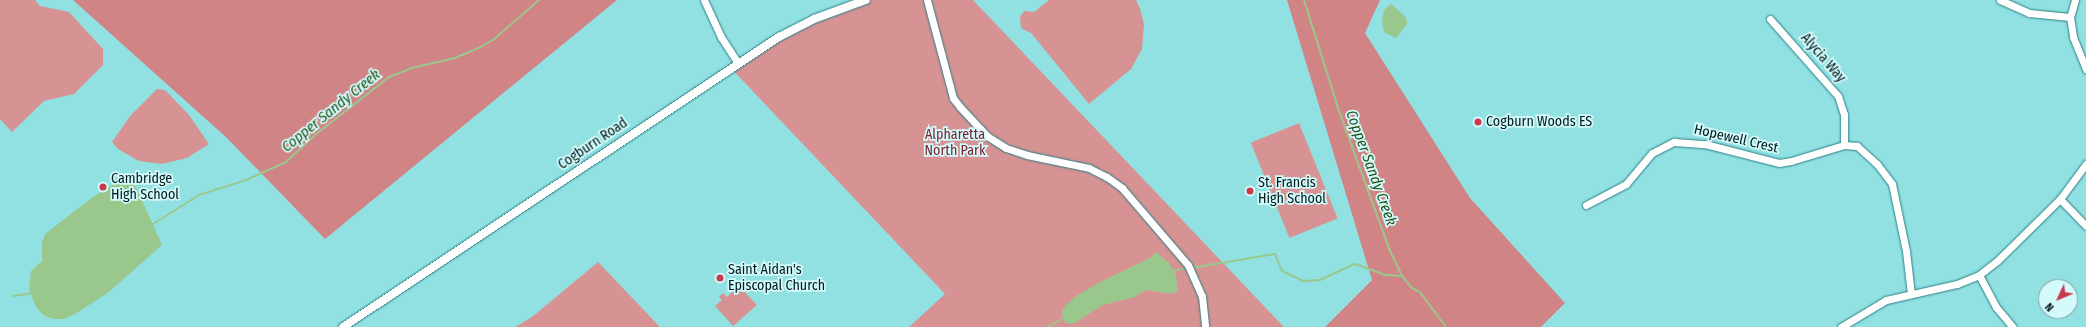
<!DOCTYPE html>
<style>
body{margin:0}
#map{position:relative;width:2086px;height:327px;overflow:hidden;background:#91e1e3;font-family:"Fira Sans Condensed",sans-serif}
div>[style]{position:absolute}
.green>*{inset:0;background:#d79394;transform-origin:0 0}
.forest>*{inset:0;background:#d08486}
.water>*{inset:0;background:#9ac78c}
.stream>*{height:2px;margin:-1px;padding:0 1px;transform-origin:1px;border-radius:1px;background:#9ac78c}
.roads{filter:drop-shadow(0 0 1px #2f8184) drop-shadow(0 0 1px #2f8184)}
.minor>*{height:7px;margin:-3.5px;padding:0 3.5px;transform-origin:3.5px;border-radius:3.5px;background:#fff}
.tertiary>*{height:8px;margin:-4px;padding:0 4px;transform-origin:4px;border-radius:4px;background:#fff}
.dots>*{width:11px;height:11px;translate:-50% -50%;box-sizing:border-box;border:2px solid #d4fafb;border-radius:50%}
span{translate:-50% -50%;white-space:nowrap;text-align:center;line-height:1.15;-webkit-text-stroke:3.5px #d4fafb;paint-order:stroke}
.street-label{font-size:14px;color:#01191a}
.poi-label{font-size:14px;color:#01191a}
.left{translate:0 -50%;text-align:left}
.park-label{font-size:14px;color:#7c222d}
.water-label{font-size:15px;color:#234e13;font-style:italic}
.north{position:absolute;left:2038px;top:279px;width:40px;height:40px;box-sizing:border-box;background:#d4fafb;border:1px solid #80a0a1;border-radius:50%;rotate:226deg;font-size:11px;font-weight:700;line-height:16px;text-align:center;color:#01191a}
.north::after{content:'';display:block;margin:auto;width:14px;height:18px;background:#cb3a4c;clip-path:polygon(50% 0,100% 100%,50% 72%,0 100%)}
</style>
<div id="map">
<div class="green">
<i style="clip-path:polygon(0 0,35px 0,40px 6px,69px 12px,103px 49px,103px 65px,74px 94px,44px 101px,12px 132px,0 119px)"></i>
<i style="clip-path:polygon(870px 0,973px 0,1284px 327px,909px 327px,945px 294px,728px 65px,811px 24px)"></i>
<i style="clip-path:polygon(1049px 0,1136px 0,1140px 9px,1144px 24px,1142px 49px,1131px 69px,1089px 104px,1031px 33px,1021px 28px,1020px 17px,1024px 11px,1034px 12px)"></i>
<i style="clip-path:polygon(157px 89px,165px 90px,189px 115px,209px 144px,187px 158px,162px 164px,139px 161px,118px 149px,112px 142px,131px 115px)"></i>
<i style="left:1299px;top:123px;width:103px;height:52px;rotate:68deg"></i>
<i style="clip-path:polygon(598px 262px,660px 327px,515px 327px,532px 317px)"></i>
<i style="clip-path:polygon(739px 286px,757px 305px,733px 326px,715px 306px,722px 300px,719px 297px,723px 293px,727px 297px)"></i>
</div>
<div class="forest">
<i style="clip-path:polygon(73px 0,617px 0,325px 239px,227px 138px)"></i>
<i style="clip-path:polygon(1287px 0,1380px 0,1365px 33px,1470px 198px,1565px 303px,1541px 327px,1325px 327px,1372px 280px)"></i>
</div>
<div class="water">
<i style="clip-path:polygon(1391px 4px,1404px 15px,1407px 20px,1407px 24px,1396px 38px,1384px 32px,1382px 22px,1384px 10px)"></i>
<i style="clip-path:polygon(125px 180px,130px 181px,136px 187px,162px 245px,109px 292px,75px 314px,64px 319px,53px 319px,43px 315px,36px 307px,29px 289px,31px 271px,42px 261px,42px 243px,45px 234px,93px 197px,114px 184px)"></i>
<i style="clip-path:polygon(1156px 252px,1169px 263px,1176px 275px,1178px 291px,1172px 294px,1146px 290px,1135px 297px,1103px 305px,1073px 324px,1065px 323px,1062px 314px,1063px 308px,1076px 296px,1100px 282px,1150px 258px)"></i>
</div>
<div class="stream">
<i style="left:1304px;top:0;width:113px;rotate:72.5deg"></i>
<i style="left:1338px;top:108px;width:152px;rotate:70deg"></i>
<i style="left:1390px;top:251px;width:28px;rotate:64deg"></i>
<i style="left:1402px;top:276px;width:16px;rotate:50deg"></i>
<i style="left:1412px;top:288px;width:9px;rotate:27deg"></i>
<i style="left:1420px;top:292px;width:44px;rotate:53.4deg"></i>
<i style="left:153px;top:224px;width:54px;rotate:-32.2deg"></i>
<i style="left:199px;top:195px;width:49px;rotate:-17.7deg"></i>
<i style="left:246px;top:180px;width:44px;rotate:-24.2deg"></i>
<i style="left:286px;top:162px;width:40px;rotate:-43deg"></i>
<i style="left:315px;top:135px;width:94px;rotate:-38.1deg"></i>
<i style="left:389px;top:77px;width:25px;rotate:-21deg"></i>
<i style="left:412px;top:68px;width:44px;rotate:-13.1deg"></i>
<i style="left:455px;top:58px;width:26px;rotate:-23deg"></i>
<i style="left:479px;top:48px;width:16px;rotate:-30deg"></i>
<i style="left:493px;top:40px;width:61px;rotate:-41deg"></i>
<i style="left:1191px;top:268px;width:85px;rotate:-9.5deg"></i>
<i style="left:1275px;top:254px;width:18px;rotate:68deg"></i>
<i style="left:1282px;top:271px;width:23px;rotate:25deg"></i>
<i style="left:1303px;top:281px;width:17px;rotate:-3deg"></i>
<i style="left:1320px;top:280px;width:38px;rotate:-25deg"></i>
<i style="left:1355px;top:264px;width:33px;rotate:20deg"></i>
<i style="left:1386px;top:275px;width:16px;rotate:4deg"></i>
<i style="left:1172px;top:271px;width:15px;rotate:-11deg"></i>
<i style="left:13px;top:296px;width:18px;rotate:-9deg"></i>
<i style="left:1048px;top:327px;width:20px;rotate:-30deg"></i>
</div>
<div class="roads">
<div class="minor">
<i style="left:704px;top:0;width:41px;rotate:65.3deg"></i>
<i style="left:721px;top:37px;width:31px;rotate:57deg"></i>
<i style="left:927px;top:0;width:101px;rotate:75.1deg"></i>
<i style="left:953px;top:98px;width:11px;rotate:52deg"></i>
<i style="left:960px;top:107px;width:40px;rotate:47deg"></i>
<i style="left:987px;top:136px;width:22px;rotate:32deg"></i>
<i style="left:1006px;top:148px;width:22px;rotate:18deg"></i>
<i style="left:1027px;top:155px;width:63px;rotate:11.8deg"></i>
<i style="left:1089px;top:168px;width:20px;rotate:27deg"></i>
<i style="left:1107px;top:177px;width:19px;rotate:36deg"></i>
<i style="left:1122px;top:188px;width:101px;rotate:49.4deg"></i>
<i style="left:1188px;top:265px;width:34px;rotate:66deg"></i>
<i style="left:1202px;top:296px;width:31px;rotate:84deg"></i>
<i style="left:2000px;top:0;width:32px;rotate:24deg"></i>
<i style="left:2029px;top:13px;width:41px;rotate:5.6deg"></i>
<i style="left:2075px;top:0;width:18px;rotate:106deg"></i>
<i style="left:2070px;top:17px;width:20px;rotate:81deg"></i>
<i style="left:2073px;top:37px;width:35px;rotate:68deg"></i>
<i style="left:1770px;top:19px;width:103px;rotate:48.6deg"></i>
<i style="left:1838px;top:96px;width:19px;rotate:72deg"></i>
<i style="left:1844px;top:114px;width:31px;rotate:90deg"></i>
<i style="left:2060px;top:199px;width:37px;rotate:46deg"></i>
<i style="left:1586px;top:205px;width:45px;rotate:-27.7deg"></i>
<i style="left:1626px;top:184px;width:40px;rotate:-50deg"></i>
<i style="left:1652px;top:153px;width:25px;rotate:-27deg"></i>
<i style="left:1674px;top:142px;width:31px;rotate:4deg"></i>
<i style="left:1705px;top:144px;width:76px;rotate:14.4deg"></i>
<i style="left:1779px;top:163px;width:12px;rotate:-9deg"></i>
<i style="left:1791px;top:161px;width:55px;rotate:-16.8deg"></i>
<i style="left:1844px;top:145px;width:13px;rotate:4deg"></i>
<i style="left:1857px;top:146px;width:27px;rotate:42deg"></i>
<i style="left:1877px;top:164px;width:25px;rotate:53deg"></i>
<i style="left:1892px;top:184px;width:68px;rotate:78.2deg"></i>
<i style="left:1906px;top:251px;width:43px;rotate:83.4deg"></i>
<i style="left:1979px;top:275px;width:36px;rotate:62deg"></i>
<i style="left:1996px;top:307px;width:26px;rotate:50deg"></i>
<i style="left:1841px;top:327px;width:52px;rotate:-31deg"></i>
<i style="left:1886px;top:300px;width:73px;rotate:-12.7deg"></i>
<i style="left:1957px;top:284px;width:24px;rotate:-22deg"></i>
<i style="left:1979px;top:275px;width:23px;rotate:-38deg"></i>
<i style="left:1997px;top:261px;width:88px;rotate:-44.5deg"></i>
<i style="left:2060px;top:199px;width:44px;rotate:-53.4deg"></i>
</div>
<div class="tertiary">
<i style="left:343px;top:327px;width:524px;rotate:-33.63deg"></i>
<i style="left:779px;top:37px;width:39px;rotate:-27deg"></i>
<i style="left:814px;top:19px;width:55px;rotate:-20.1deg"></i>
</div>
</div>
<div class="dots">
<i style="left:1478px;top:122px;background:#cb3a4c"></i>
<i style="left:103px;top:187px;background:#cb3a4c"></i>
<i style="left:1250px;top:191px;background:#cb3a4c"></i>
<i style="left:720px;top:278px;background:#cb3a4c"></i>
</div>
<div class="street-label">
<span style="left:1823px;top:58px;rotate:49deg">Alycia Way</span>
<span style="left:1736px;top:139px;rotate:13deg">Hopewell Crest</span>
<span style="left:593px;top:144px;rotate:-34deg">Cogburn Road</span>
</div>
<div class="poi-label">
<span class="left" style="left:1486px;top:122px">Cogburn Woods ES</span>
<span class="left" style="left:111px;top:187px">Cambridge<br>High School</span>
<span class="left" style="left:1258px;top:191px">St. Francis<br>High School</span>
<span class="left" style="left:728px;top:278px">Saint Aidan's<br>Episcopal Church</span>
</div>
<div class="park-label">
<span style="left:955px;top:143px">Alpharetta<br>North Park</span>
</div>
<div class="water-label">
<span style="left:331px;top:111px;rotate:-39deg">Copper Sandy Creek</span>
<span style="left:1371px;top:168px;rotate:70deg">Copper Sandy Creek</span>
</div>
<div class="north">N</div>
</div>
